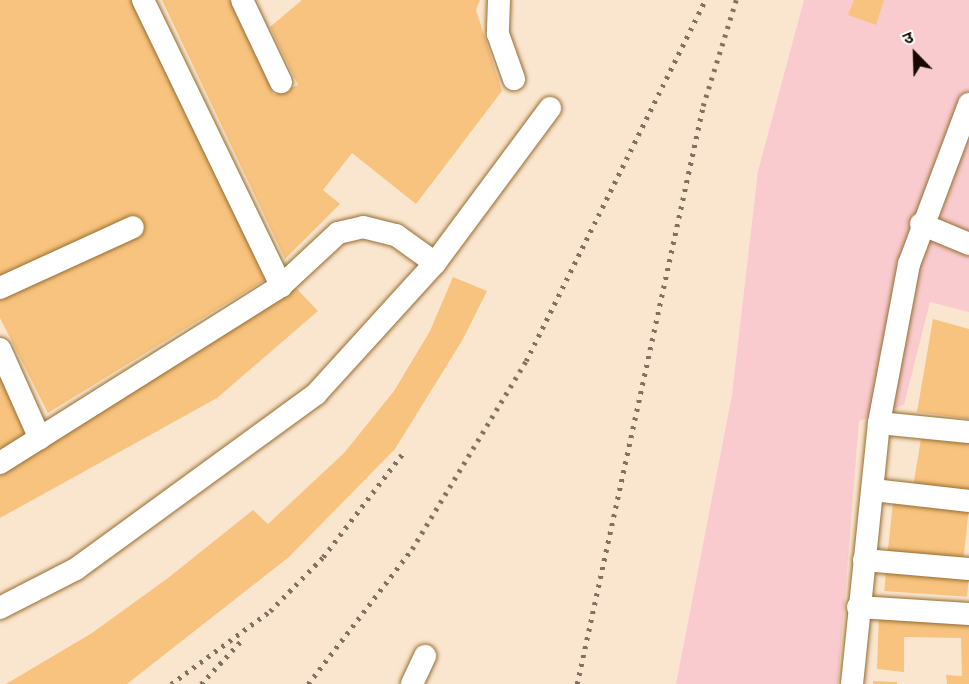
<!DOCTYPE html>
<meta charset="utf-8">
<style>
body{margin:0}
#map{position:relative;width:969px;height:684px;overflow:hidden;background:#fae6ce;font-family:Lora,"Noto Sans Devanagari",serif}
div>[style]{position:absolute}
.green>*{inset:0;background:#f9cbcf}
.building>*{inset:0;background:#f7c37e;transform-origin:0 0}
.roads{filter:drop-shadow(0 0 2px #976c2f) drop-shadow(0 0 2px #976c2f)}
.minor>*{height:22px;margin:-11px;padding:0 11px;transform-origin:11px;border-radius:11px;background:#fff}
.rail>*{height:4.5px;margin-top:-2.25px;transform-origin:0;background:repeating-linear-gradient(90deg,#827161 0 3px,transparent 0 9px)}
span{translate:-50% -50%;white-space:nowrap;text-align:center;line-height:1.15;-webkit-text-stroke:5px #fff;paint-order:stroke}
.north{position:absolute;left:885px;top:24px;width:60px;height:60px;-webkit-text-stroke:4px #fff;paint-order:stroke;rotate:337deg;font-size:16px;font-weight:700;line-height:24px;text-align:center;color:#180800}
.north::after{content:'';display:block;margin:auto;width:21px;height:27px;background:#180800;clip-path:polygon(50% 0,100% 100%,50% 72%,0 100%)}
</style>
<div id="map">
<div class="green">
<i style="clip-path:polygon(804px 0,969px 0,969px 312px,930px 302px,904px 405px,859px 421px,838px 684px,676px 684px,732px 395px,758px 171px)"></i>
</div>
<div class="building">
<i style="clip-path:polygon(0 0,131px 0,266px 279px,48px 413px,0 318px)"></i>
<i style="clip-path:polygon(162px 0,230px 0,274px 95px,298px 85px,270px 27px,302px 0,480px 0,476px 10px,502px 91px,416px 204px,352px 153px,323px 190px,340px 204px,285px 259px)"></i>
<i style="clip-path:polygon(854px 0,884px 0,876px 25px,848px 15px)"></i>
<i style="clip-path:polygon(453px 277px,487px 291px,463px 339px,395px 449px,289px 557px,127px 684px,6px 684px,92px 633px,168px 578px,253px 510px,268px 524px,344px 453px,394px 391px,430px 331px)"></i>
<i style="clip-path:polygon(296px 288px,318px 311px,217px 398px,0 518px,0 476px)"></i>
<i style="clip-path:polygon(933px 319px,969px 329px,969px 419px,917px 412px)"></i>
<i style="clip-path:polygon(0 372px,28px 434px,0 450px)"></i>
<i style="clip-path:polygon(921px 439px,969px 443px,969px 492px,913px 487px)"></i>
<i style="left:893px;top:502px;width:76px;height:52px;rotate:6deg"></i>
<i style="left:886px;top:568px;width:83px;height:23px;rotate:4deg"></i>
<i style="clip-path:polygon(879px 614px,969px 622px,969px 684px,947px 684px,946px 675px,962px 676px,961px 638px,904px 637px,904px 672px,877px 669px)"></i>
<i style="clip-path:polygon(873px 681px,897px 682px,897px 684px,873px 684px)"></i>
</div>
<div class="roads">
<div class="minor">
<i style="left:143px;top:0;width:318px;rotate:64.2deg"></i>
<i style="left:242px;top:0;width:91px;rotate:64.6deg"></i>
<i style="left:499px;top:0;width:34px;rotate:92deg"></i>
<i style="left:498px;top:34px;width:48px;rotate:70.4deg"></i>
<i style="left:921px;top:224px;width:52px;rotate:22.6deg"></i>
<i style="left:0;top:288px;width:146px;rotate:-24.6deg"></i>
<i style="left:0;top:349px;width:98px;rotate:66deg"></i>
<i style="left:879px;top:423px;width:90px;rotate:5.7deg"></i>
<i style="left:0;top:463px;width:332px;rotate:-32.2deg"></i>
<i style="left:281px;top:286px;width:78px;rotate:-42.9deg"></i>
<i style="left:338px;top:233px;width:26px;rotate:-13deg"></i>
<i style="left:363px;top:227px;width:34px;rotate:14deg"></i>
<i style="left:396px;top:235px;width:48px;rotate:35.7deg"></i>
<i style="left:873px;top:490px;width:97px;rotate:6.5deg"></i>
<i style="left:864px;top:560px;width:105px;rotate:4.9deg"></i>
<i style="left:858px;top:607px;width:111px;rotate:3.6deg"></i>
<i style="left:0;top:608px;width:85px;rotate:-27.2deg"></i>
<i style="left:76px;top:569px;width:297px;rotate:-36.1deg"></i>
<i style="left:316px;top:394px;width:177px;rotate:-47.7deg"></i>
<i style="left:435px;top:263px;width:193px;rotate:-53.4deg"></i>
<i style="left:412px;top:684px;width:31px;rotate:-65deg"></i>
<i style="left:852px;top:684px;width:262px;rotate:-84.1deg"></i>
<i style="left:879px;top:423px;width:162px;rotate:-79.3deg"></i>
<i style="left:909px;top:264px;width:171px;rotate:-69.4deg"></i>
</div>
</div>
<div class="rail">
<i style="left:171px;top:684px;width:123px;rotate:-36.4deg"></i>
<i style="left:270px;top:611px;width:76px;rotate:-45.5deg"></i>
<i style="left:323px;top:557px;width:131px;rotate:-52.4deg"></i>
<i style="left:201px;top:684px;width:59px;rotate:-47.1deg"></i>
<i style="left:308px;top:684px;width:170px;rotate:-52.4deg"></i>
<i style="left:412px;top:549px;width:220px;rotate:-58.8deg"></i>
<i style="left:526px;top:361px;width:403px;rotate:-63.6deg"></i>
<i style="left:577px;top:684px;width:592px;rotate:-77.7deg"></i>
<i style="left:703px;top:106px;width:111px;rotate:-72.7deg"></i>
</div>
<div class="north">उ</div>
</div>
